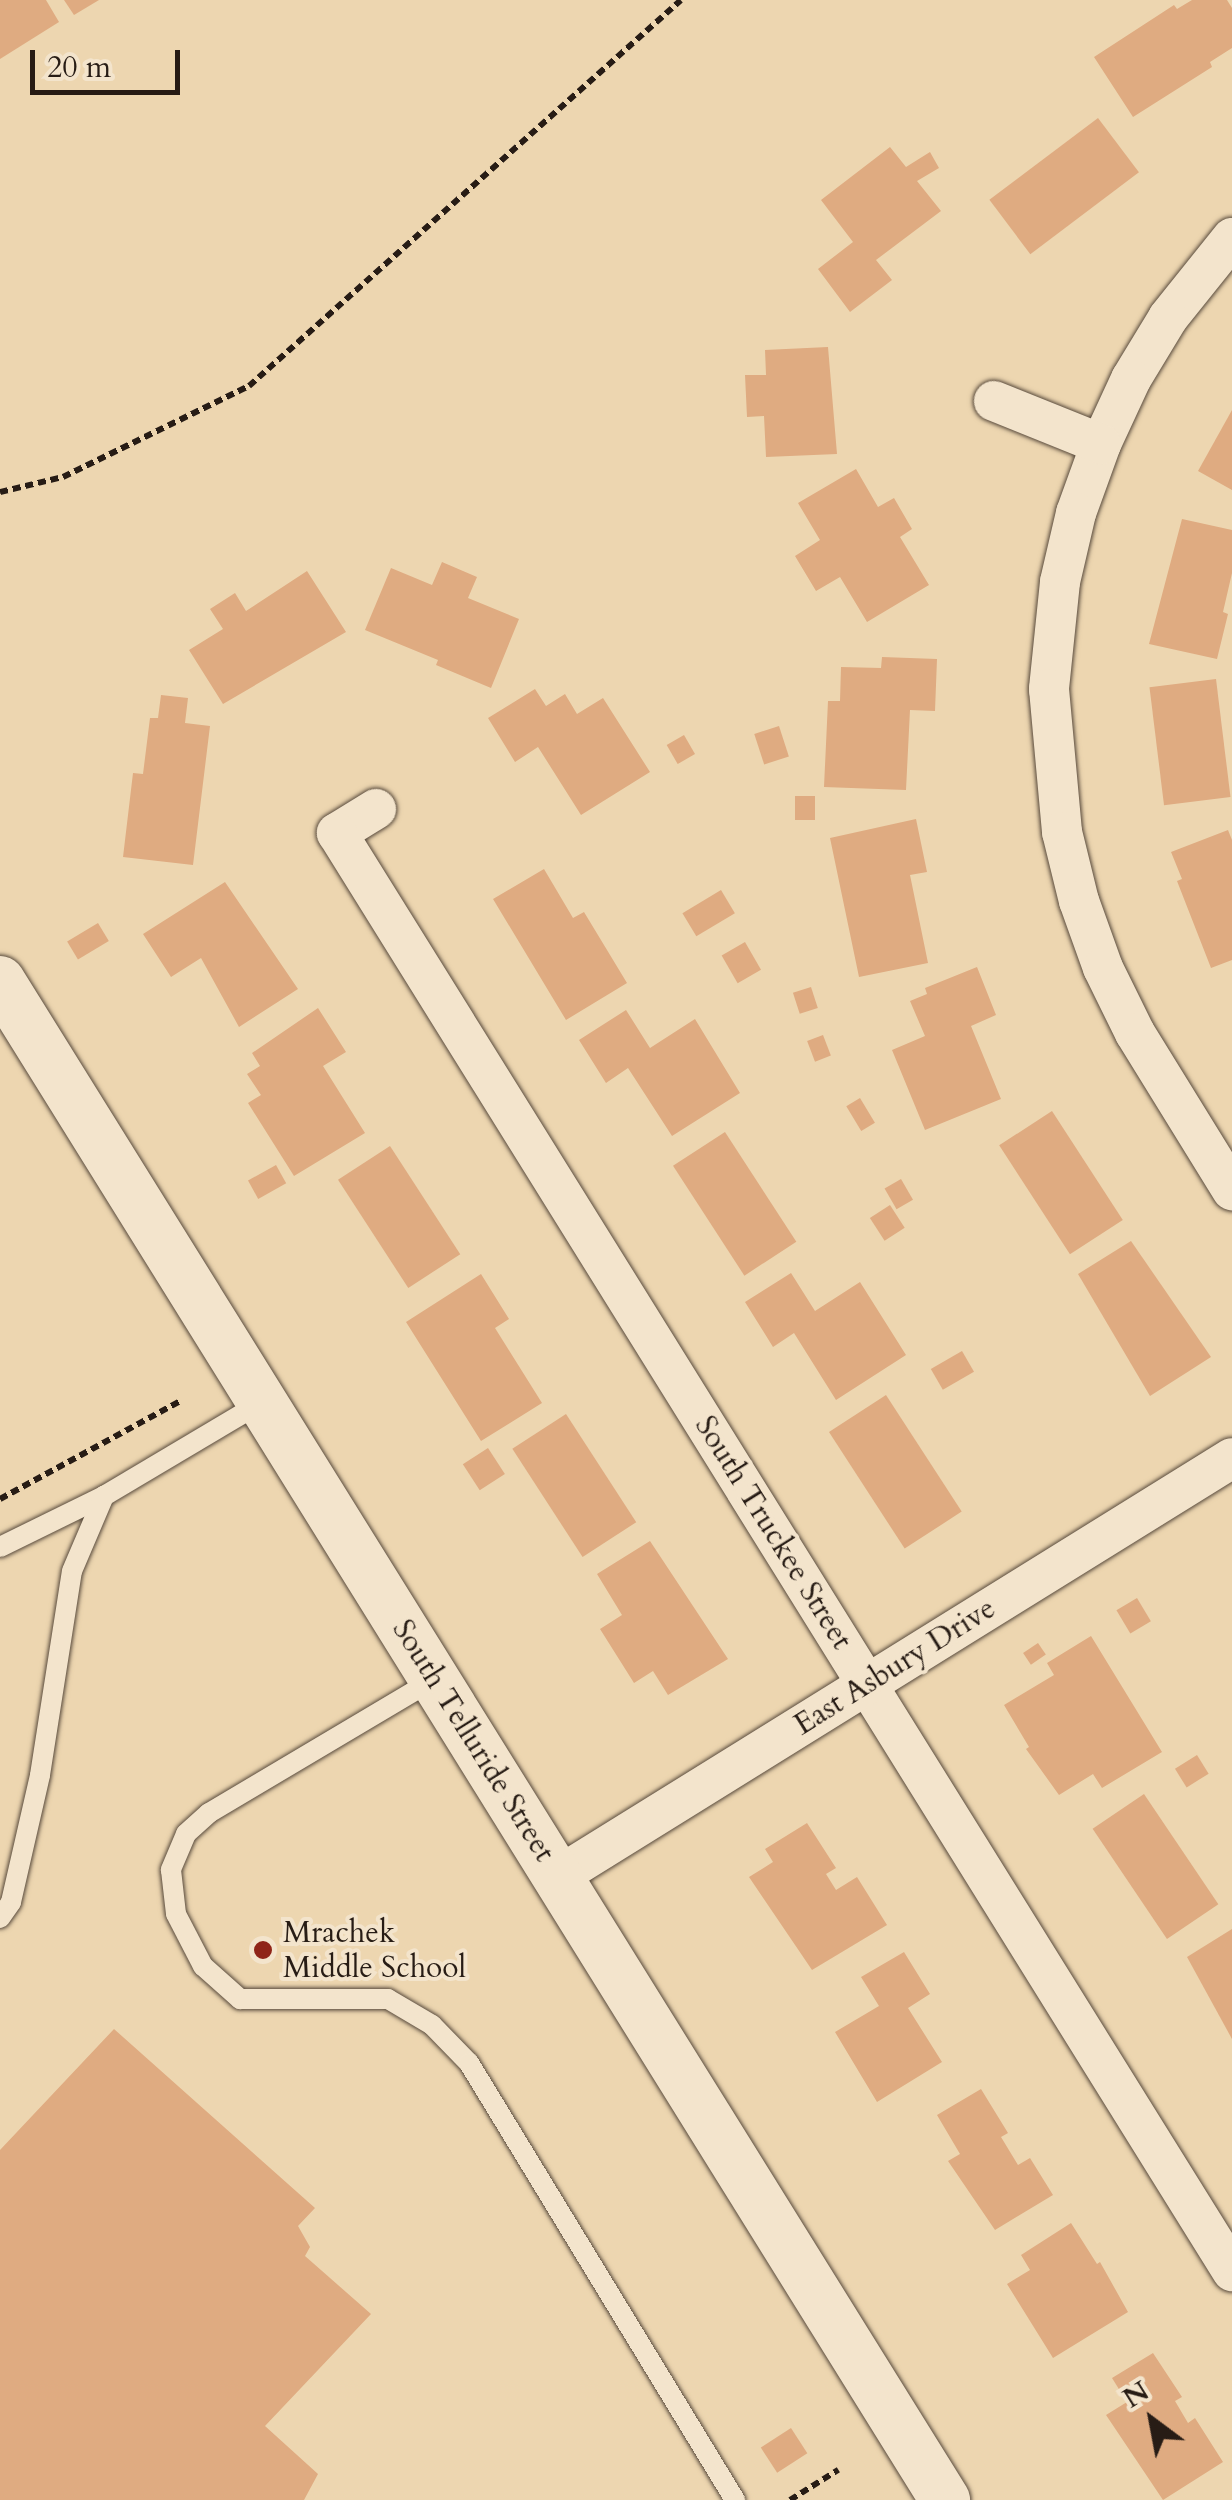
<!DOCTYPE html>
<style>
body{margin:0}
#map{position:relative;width:1232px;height:2500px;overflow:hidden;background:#edd6b0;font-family:Cardo,serif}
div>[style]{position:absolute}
.building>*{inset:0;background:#dfab81;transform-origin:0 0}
.path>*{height:6px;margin-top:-3px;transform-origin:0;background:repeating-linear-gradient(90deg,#271c15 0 8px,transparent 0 13px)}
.roads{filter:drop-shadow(0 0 2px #584a3c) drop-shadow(0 0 2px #584a3c)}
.service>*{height:20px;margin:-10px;padding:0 10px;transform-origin:10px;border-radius:10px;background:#f3e4cc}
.minor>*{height:40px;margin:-20px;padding:0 20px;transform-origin:20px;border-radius:20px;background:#f3e4cc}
.tertiary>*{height:50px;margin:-25px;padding:0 25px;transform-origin:25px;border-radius:25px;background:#f3e4cc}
.dots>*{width:28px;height:28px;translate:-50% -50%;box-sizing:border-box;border:5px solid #f3e4cc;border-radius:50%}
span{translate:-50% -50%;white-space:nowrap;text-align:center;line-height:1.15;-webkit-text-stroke:8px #f3e4cc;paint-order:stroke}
.street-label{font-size:30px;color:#271c15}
.poi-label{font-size:30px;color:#271c15}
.left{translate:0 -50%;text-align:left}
.north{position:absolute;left:1102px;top:2370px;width:100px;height:100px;-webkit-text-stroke:8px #f3e4cc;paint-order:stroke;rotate:328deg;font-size:28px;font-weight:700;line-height:40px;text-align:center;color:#271c15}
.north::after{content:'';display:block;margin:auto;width:35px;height:45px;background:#271c15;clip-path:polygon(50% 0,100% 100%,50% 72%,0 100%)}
.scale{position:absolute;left:30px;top:50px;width:150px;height:45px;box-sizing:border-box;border:5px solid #271c15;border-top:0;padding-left:12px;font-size:30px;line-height:35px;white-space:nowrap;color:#271c15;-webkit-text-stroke:8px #f3e4cc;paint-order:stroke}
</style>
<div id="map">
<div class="building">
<i style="clip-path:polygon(0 0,46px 0,59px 22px,0 59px)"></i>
<i style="clip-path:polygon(64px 0,99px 0,74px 15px)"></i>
<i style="clip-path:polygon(1192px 0,1227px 0,1232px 8px,1232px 48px,1210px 62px,1212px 67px,1133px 117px,1094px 57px,1174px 5px,1177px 9px)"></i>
<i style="left:1098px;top:118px;width:68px;height:136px;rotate:53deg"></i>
<i style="clip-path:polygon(890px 147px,906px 167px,930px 152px,939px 168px,917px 181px,941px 211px,876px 260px,892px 280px,850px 312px,818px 269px,853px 242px,821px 200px)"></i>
<i style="clip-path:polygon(828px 347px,837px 454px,766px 457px,764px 416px,747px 417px,745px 375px,766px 375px,765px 350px)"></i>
<i style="clip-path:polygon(1232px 410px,1232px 490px,1198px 471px)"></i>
<i style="clip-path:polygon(856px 469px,878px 507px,894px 498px,912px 529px,900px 537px,929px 585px,867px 622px,840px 577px,816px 591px,795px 556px,820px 540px,798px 503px)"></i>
<i style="clip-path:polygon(1182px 519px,1232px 530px,1232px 573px,1223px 612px,1228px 614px,1217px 659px,1149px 644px)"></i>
<i style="clip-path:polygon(442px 562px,477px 577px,468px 598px,519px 619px,491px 688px,436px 665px,438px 660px,365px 630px,391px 568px,432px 585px)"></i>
<i style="clip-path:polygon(307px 571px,346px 632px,223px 704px,189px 650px,223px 629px,210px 609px,235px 593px,246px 611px)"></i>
<i style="clip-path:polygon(882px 657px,937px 659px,935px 711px,910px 710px,906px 790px,824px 787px,828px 701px,840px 701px,841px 667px,881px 668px)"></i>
<i style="left:1216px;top:679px;width:119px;height:67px;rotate:83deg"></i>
<i style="clip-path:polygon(535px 689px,546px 706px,565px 694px,577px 714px,603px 698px,650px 772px,581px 815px,538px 747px,515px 762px,488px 718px)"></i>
<i style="clip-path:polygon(161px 695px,188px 698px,185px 723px,210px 726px,193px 865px,123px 857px,133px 773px,143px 774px,150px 718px,158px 718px)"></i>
<i style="left:779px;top:726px;width:32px;height:26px;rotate:72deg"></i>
<i style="left:684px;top:735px;width:22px;height:20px;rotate:60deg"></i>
<i style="left:795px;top:796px;width:20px;height:24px"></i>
<i style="clip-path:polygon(916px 819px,927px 872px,910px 875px,928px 963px,859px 977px,830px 838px)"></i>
<i style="clip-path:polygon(1228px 830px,1232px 840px,1232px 960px,1211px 968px,1177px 881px,1182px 879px,1171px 852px)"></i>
<i style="clip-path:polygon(544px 869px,573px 918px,584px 912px,627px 983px,566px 1020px,493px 899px)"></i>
<i style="clip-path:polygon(225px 882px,298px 989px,239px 1027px,201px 958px,171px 977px,143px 934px)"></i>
<i style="left:721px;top:890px;width:27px;height:45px;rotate:59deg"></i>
<i style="left:98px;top:923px;width:21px;height:36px;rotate:59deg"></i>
<i style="left:745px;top:942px;width:32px;height:27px;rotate:60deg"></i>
<i style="clip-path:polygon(977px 967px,996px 1015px,971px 1026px,1001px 1099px,925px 1130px,892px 1050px,925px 1036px,910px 1001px,927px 994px,925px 988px)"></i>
<i style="left:811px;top:987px;width:22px;height:19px;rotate:72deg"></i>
<i style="clip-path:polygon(318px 1008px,346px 1052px,323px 1066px,365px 1133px,294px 1176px,248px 1103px,261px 1095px,247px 1074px,260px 1066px,252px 1053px)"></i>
<i style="clip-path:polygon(626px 1010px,650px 1048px,695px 1019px,740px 1093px,672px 1136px,628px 1068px,606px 1083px,579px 1040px)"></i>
<i style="left:823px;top:1035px;width:22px;height:17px;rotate:69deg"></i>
<i style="left:860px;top:1098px;width:29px;height:16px;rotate:59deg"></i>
<i style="left:1052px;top:1111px;width:130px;height:63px;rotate:57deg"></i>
<i style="left:725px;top:1132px;width:131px;height:62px;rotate:57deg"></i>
<i style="left:390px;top:1146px;width:129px;height:62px;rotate:57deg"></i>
<i style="left:276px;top:1165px;width:21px;height:32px;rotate:61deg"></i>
<i style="left:901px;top:1179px;width:24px;height:19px;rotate:60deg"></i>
<i style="left:890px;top:1205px;width:27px;height:24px;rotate:57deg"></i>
<i style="clip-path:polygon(1131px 1241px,1211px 1357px,1150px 1396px,1078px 1274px)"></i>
<i style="clip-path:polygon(791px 1273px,815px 1311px,860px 1282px,906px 1355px,836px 1400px,794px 1333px,773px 1347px,745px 1302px)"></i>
<i style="clip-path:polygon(481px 1274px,509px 1319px,495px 1328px,542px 1403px,481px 1441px,406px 1322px)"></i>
<i style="left:962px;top:1351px;width:24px;height:36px;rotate:60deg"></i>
<i style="left:886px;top:1395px;width:139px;height:68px;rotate:57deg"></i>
<i style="left:566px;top:1414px;width:129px;height:64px;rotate:57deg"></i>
<i style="left:488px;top:1448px;width:31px;height:30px;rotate:57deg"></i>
<i style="clip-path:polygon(650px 1541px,728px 1659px,668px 1695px,653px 1671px,634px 1683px,600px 1629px,622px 1615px,597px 1574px)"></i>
<i style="left:1137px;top:1598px;width:27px;height:24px;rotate:59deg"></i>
<i style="clip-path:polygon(1091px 1636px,1162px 1752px,1102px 1788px,1093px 1774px,1059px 1795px,1026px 1749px,1029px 1747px,1004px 1705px,1054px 1675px,1047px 1663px)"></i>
<i style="left:1038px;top:1643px;width:14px;height:18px;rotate:56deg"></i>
<i style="left:1197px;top:1755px;width:22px;height:26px;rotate:58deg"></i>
<i style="left:1144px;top:1794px;width:133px;height:62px;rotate:56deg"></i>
<i style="clip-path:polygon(807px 1823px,836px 1868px,826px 1874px,836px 1890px,857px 1877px,887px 1925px,812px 1970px,749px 1877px,773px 1862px,765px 1849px)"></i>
<i style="clip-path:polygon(1232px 1929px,1232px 2039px,1187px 1957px)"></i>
<i style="clip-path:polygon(904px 1952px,930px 1994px,908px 2008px,942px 2062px,877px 2102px,835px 2032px,879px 2006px,861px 1977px)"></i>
<i style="clip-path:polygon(114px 2029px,315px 2208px,298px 2226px,310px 2247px,305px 2256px,371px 2314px,265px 2426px,318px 2474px,304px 2500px,0 2500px,0 2150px)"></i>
<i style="clip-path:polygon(981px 2089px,1008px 2133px,1001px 2137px,1018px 2165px,1030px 2158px,1053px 2195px,995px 2230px,948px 2161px,960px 2154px,937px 2115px)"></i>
<i style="clip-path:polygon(1071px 2223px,1097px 2264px,1100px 2262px,1128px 2312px,1053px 2358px,1007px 2284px,1030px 2270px,1021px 2255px)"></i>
<i style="clip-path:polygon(1153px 2353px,1182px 2397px,1175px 2401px,1188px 2423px,1195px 2418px,1223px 2462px,1163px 2500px,1106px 2415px,1127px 2402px,1112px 2378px)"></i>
<i style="left:791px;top:2428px;width:30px;height:36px;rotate:57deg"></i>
</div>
<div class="path">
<i style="left:0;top:492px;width:65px;rotate:-13.4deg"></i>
<i style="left:63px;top:477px;width:207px;rotate:-26.1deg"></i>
<i style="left:249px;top:386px;width:579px;rotate:-41.78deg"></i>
<i style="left:0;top:1499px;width:207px;rotate:-28.5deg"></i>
<i style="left:790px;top:2500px;width:57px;rotate:-32deg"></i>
</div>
<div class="roads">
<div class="service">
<i style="left:0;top:1547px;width:116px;rotate:-26.1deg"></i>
<i style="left:104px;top:1496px;width:184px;rotate:-30.7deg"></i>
<i style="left:433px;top:1680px;width:261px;rotate:149.3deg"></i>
<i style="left:209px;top:1813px;width:31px;rotate:138deg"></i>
<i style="left:186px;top:1834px;width:39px;rotate:113deg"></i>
<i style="left:171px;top:1870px;width:44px;rotate:83.5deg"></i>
<i style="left:176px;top:1914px;width:59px;rotate:62.6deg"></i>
<i style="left:203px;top:1966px;width:50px;rotate:41.7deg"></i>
<i style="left:240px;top:1999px;width:148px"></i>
<i style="left:388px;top:1999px;width:51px;rotate:30.6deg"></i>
<i style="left:432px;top:2025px;width:53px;rotate:45.8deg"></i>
<i style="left:469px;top:2063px;width:512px;rotate:58.67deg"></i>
<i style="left:0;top:1918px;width:19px;rotate:-55deg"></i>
<i style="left:11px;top:1902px;width:130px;rotate:-77.1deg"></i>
<i style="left:40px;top:1775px;width:206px;rotate:-81.1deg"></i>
<i style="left:72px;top:1571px;width:82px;rotate:-66.9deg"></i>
</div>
<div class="minor">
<i style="left:1232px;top:238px;width:102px;rotate:128.7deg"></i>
<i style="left:1168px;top:318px;width:71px;rotate:121.2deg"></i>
<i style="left:1131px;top:379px;width:72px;rotate:114.8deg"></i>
<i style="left:1101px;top:444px;width:73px;rotate:109.9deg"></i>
<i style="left:1076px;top:513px;width:71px;rotate:103.1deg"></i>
<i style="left:1060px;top:582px;width:108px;rotate:95.9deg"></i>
<i style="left:1049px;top:689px;width:144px;rotate:84.8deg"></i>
<i style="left:1062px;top:832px;width:71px;rotate:76.2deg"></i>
<i style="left:1079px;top:901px;width:71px;rotate:70.3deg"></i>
<i style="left:1103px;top:968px;width:72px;rotate:63.8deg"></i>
<i style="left:1135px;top:1033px;width:185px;rotate:58.3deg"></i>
<i style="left:994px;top:401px;width:115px;rotate:21.9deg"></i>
<i style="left:376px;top:809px;width:46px;rotate:148.4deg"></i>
<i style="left:337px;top:833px;width:1694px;rotate:58.1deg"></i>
<i style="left:557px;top:1877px;width:794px;rotate:-31.83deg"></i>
</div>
<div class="tertiary">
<i style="left:0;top:981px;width:1789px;rotate:58.11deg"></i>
</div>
</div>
<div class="dots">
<i style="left:263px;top:1950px;background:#8f2418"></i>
</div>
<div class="street-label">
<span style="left:773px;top:1533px;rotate:58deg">South Truckee Street</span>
<span style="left:895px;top:1667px;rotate:-32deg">East Asbury Drive</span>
<span style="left:473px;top:1741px;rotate:58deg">South Telluride Street</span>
</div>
<div class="poi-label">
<span class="left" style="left:283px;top:1950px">Mrachek<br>Middle School</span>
</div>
<div class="north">N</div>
<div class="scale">20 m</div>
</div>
